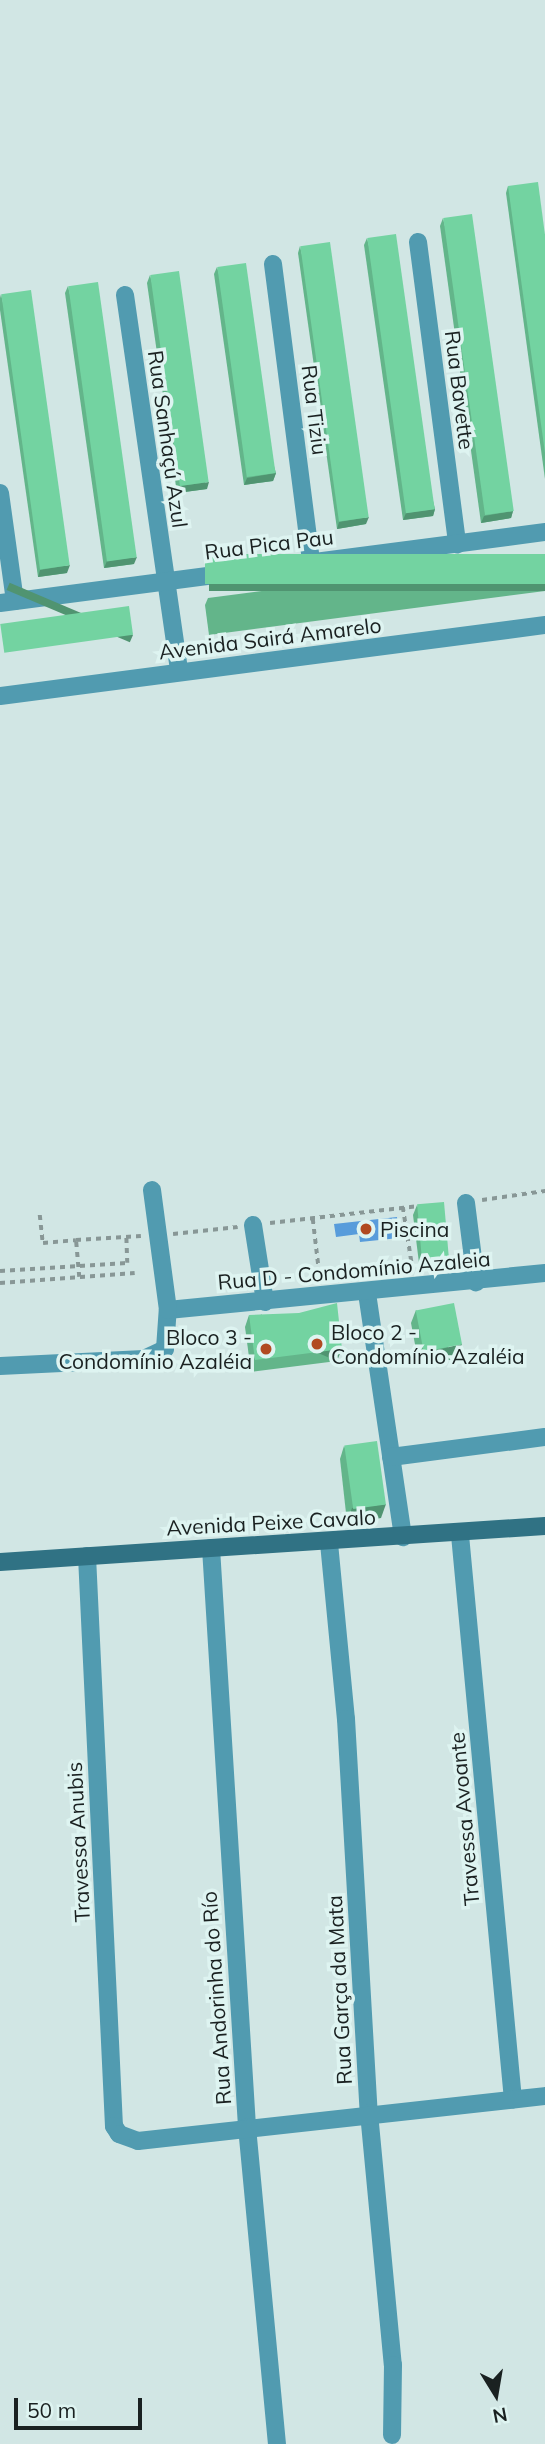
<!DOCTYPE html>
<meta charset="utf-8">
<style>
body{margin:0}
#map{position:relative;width:545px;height:2444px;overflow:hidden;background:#d1e6e4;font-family:Mulish,sans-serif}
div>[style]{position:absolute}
.water>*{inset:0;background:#589cdb}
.path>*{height:3.5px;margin-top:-1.75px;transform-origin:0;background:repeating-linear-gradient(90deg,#889796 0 5px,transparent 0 10px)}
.street>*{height:18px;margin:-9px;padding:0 9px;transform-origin:9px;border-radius:9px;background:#519bb0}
.secondary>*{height:18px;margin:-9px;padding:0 9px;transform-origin:9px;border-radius:9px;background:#307284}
.wall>*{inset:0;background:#63b58a}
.shaded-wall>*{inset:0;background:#509471;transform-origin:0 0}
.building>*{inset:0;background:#73d3a1;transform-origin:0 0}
.dots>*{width:19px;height:19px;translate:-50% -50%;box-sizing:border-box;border:4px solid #def4f1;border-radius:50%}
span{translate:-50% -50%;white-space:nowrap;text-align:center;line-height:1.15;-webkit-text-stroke:7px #def4f1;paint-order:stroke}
.street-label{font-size:21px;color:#1a2121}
.poi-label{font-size:21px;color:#1a2121}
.left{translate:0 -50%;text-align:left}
.right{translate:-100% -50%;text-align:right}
.north{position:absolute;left:461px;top:2360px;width:70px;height:70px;-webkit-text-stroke:5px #def4f1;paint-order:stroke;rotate:169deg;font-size:19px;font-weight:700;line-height:28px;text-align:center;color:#1a2121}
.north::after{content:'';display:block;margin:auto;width:24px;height:32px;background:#1a2121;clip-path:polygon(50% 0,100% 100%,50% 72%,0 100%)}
.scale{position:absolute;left:14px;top:2398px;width:128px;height:32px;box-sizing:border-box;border:4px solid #1a2121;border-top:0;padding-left:9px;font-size:21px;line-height:24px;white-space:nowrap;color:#1a2121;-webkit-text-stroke:5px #def4f1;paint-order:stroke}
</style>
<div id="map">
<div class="water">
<i style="clip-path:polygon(397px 1217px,399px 1238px,360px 1242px,359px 1234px,336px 1237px,334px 1224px)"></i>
</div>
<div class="path">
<i style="left:482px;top:1200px;width:64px;rotate:-8.1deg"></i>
<i style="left:403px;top:1207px;width:65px;rotate:81.1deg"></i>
<i style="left:40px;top:1215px;width:28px;rotate:84deg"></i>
<i style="left:43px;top:1243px;width:33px;rotate:-5deg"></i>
<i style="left:313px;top:1219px;width:60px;rotate:83.3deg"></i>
<i style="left:270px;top:1223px;width:150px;rotate:-6.5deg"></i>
<i style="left:173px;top:1234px;width:65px;rotate:-6.1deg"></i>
<i style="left:0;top:1271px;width:127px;rotate:-3.6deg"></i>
<i style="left:127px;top:1263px;width:26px;rotate:-92deg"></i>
<i style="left:79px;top:1277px;width:37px;rotate:-95deg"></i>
<i style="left:76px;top:1240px;width:65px;rotate:-3.5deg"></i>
<i style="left:0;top:1283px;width:135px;rotate:-4.2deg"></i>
</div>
<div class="street">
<i style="left:418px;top:242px;width:305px;rotate:82.6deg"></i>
<i style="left:273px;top:264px;width:299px;rotate:82.7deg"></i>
<i style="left:125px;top:295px;width:381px;rotate:81.8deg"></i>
<i style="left:0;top:493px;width:109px;rotate:82.1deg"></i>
<i style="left:0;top:603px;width:550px;rotate:-7.42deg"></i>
<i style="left:0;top:696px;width:550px;rotate:-7.42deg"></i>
<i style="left:466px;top:1203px;width:80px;rotate:82.8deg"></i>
<i style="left:253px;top:1225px;width:78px;rotate:81.1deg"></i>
<i style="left:367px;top:1293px;width:247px;rotate:81.6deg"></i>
<i style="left:168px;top:1310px;width:379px;rotate:-5.6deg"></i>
<i style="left:0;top:1366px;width:144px;rotate:-2.8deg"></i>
<i style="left:144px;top:1359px;width:23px;rotate:-25deg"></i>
<i style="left:165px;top:1349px;width:39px;rotate:-86deg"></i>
<i style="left:168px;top:1310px;width:121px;rotate:-97.6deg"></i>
<i style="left:391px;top:1457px;width:155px;rotate:-7.4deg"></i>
<i style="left:460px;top:1535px;width:567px;rotate:84.64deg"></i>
<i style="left:329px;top:1543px;width:177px;rotate:84.5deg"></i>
<i style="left:346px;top:1719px;width:395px;rotate:86.7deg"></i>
<i style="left:369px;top:2113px;width:253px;rotate:84.6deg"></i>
<i style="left:393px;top:2365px;width:70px;rotate:90.8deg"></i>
<i style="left:211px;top:1548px;width:580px;rotate:86.44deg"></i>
<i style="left:247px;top:2127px;width:318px;rotate:84.6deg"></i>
<i style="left:87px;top:1556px;width:571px;rotate:87.29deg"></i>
<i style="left:114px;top:2126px;width:9px;rotate:58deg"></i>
<i style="left:119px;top:2134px;width:20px;rotate:20deg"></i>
<i style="left:138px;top:2141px;width:409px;rotate:-6.3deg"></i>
</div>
<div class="secondary">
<i style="left:0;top:1562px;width:546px;rotate:-3.78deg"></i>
</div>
<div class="wall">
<i style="clip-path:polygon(508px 186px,545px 235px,545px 479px,506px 193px)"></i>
<i style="clip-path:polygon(443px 218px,513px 511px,511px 518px,481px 523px,440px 226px)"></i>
<i style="clip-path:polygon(367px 238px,435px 509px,433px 516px,403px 520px,364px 245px)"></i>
<i style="clip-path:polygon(300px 246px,366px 524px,337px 529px,298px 253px)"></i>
<i style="clip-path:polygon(217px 267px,276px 473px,273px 481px,244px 485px,214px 274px)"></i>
<i style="clip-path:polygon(150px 275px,207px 489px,177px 493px,147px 283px)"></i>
<i style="clip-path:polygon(68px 286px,134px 564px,104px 568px,65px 293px)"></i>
<i style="clip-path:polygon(1px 294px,67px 573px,38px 577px,0 310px,0 298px)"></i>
<i style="clip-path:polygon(545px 554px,545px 591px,209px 635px,205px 605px,208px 598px)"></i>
<i style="clip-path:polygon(417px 1205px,445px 1270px,420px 1271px,413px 1215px)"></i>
<i style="clip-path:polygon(416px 1310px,457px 1358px,419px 1366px,411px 1323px)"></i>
<i style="clip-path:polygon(249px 1315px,337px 1361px,251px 1372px,245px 1327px)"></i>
<i style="clip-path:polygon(344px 1446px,381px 1518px,347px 1522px,340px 1459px)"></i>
</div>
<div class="shaded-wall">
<i style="clip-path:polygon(276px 473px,273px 481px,244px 485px,247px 478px)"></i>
<i style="clip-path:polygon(209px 482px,207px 489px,177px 493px,180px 486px)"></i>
<i style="clip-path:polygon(435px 509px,433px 516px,403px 520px,406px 513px)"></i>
<i style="clip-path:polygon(513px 511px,511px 518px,481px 523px,484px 516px)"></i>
<i style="clip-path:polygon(369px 517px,366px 524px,337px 529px,339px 522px)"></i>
<i style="clip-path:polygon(137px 557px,134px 564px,104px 568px,107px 561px)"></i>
<i style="clip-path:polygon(70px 565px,67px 573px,38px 577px,40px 570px)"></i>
<i style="left:545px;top:584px;width:7px;height:336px;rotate:90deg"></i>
<i style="left:133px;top:635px;width:8px;height:134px;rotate:113deg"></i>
<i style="clip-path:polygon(449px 1259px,445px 1270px,420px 1271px,423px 1260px)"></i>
<i style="clip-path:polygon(462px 1344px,457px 1358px,419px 1366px,424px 1353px)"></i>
<i style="left:342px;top:1349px;width:13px;height:88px;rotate:113deg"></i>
<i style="clip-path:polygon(386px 1504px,381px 1518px,347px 1522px,352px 1508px)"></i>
</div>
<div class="building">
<i style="clip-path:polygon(538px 182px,545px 235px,545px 453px,508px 186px)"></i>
<i style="left:472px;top:214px;width:300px;height:29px;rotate:82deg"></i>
<i style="left:396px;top:234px;width:278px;height:29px;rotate:82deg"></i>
<i style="left:330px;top:242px;width:278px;height:30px;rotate:82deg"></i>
<i style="left:246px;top:263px;width:212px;height:29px;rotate:82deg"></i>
<i style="left:179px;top:271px;width:213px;height:29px;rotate:82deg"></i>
<i style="left:98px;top:282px;width:278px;height:30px;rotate:82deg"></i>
<i style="left:31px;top:290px;width:278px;height:30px;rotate:82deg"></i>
<i style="left:545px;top:554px;width:30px;height:340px;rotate:90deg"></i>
<i style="left:129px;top:606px;width:29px;height:130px;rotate:82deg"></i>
<i style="left:444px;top:1202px;width:57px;height:27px;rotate:85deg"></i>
<i style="clip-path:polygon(337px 1303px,342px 1349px,255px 1360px,249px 1315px,299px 1313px)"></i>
<i style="left:454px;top:1303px;width:42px;height:39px;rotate:79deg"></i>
<i style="left:377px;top:1441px;width:64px;height:33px;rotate:82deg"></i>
</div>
<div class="dots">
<i style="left:366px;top:1229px;background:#b14a21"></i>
<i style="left:317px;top:1344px;background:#b14a21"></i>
<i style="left:266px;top:1349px;background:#b14a21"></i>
</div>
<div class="street-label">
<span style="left:460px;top:390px;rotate:83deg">Rua Bavette</span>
<span style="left:315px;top:410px;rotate:83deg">Rua Tiziu</span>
<span style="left:168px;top:439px;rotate:82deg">Rua Sanhaçú Azul</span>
<span style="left:269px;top:544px;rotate:-7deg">Rua Pica Pau</span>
<span style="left:270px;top:638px;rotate:-7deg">Avenida Sairá Amarelo</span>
<span style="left:354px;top:1270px;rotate:-5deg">Rua D - Condomínio Azaleia</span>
<span style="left:271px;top:1522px;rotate:-3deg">Avenida Peixe Cavalo</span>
<span style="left:464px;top:1819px;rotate:-95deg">Travessa Avoante</span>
<span style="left:78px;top:1842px;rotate:-93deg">Travessa Anubis</span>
<span style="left:339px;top:1990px;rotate:-93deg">Rua Garça da Mata</span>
<span style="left:216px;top:1998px;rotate:-94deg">Rua Andorinha do Río</span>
</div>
<div class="poi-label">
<span class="left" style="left:380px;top:1229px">Piscina</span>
<span class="left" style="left:331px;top:1344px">Bloco 2 -<br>Condomínio Azaléia</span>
<span class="right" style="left:252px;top:1349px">Bloco 3 -<br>Condomínio Azaléia</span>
</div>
<div class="north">N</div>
<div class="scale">50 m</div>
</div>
